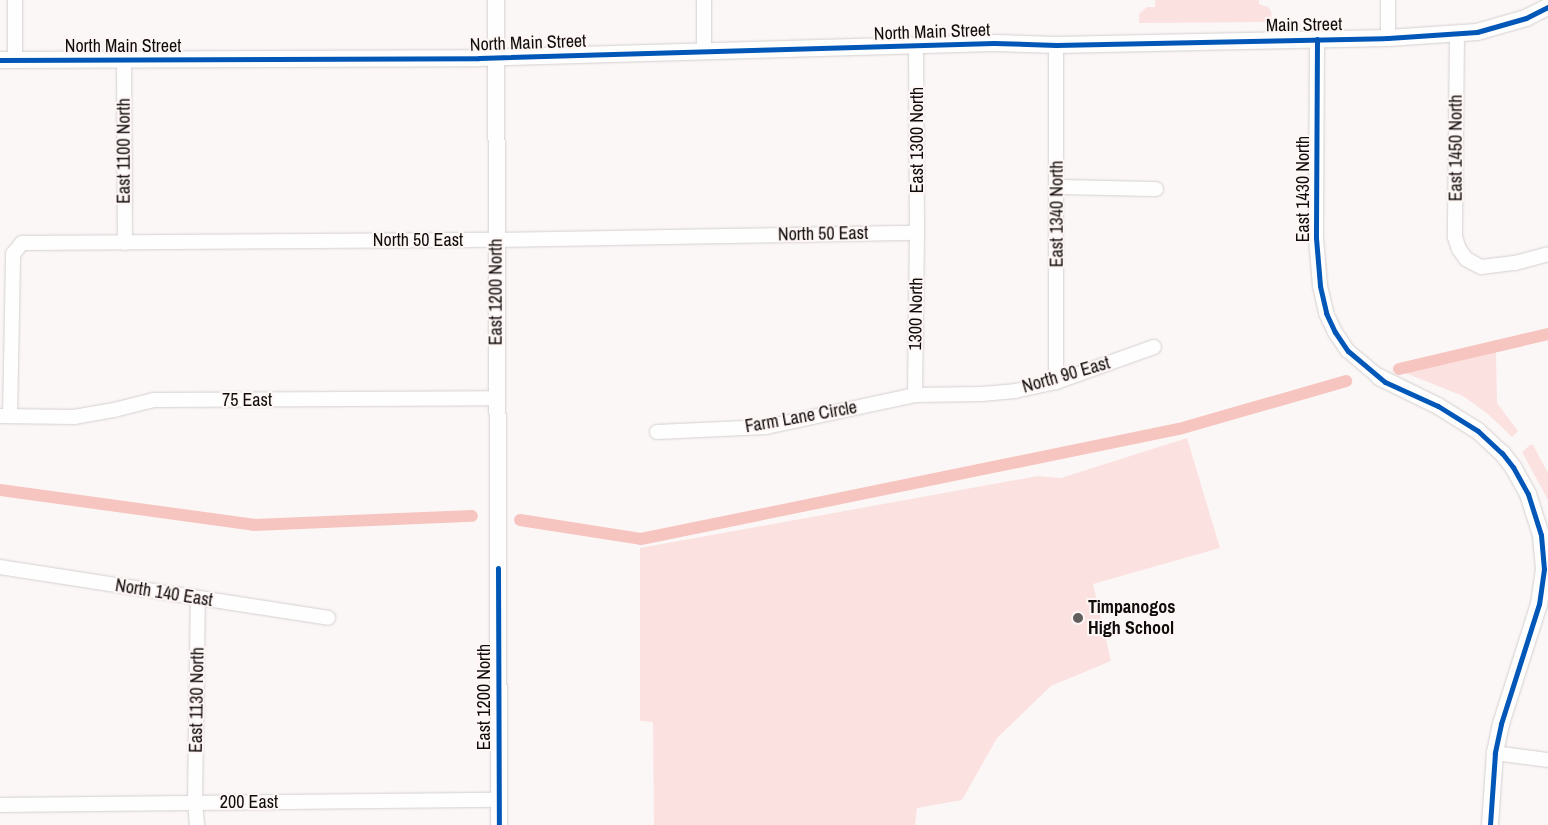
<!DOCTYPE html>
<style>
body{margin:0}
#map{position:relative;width:1548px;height:825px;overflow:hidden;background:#fcf7f7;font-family:"Archivo Narrow",sans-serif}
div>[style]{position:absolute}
.green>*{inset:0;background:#fbe2e0}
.canal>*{height:12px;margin:-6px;padding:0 6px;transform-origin:6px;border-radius:6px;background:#f7c5c0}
.roads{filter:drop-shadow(0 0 1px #d4d0cf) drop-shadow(0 0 1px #d4d0cf)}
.minor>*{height:14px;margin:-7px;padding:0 7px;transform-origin:7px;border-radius:7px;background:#fffefe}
.tertiary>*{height:16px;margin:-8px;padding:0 8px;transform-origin:8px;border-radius:8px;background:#fffefe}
.cycleway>*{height:5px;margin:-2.5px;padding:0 2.5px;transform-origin:2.5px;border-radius:2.5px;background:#0057b8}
.dots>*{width:14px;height:14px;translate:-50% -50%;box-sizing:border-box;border:2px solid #fef6f5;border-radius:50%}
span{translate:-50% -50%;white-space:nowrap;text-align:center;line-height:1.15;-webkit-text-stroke:4px #fef6f5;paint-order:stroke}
.street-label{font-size:18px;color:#110c0c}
.poi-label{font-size:18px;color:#110c0c;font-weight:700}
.left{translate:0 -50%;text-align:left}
</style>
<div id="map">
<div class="green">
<i style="clip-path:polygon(1155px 0,1259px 0,1259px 4px,1268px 7px,1271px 11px,1272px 22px,1139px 23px,1139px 14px,1147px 7px,1155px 7px)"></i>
<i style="clip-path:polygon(1496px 351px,1497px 403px,1518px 431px,1512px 437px,1488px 414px,1463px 396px,1400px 371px)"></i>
<i style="clip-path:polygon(1187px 438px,1220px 548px,1093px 584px,1111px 661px,1051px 686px,997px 738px,962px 800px,917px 808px,915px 825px,654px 825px,653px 722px,640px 721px,640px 548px,1038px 476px,1061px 478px)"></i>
<i style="clip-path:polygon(1530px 445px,1533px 445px,1548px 473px,1548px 500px,1522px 452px)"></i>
</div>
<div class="canal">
<i style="left:1399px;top:369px;width:153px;rotate:-13.2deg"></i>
<i style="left:0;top:490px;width:256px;rotate:7.8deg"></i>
<i style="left:254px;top:525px;width:218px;rotate:-2.4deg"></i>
<i style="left:520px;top:520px;width:122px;rotate:8.9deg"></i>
<i style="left:641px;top:539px;width:549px;rotate:-11.56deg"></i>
<i style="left:1179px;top:429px;width:174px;rotate:-16deg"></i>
</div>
<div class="roads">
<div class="minor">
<i style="left:15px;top:0;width:60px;rotate:90deg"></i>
<i style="left:1388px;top:0;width:38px;rotate:90deg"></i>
<i style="left:1457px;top:34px;width:203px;rotate:90.6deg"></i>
<i style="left:1455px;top:237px;width:13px;rotate:72deg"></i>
<i style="left:1459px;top:249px;width:12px;rotate:55deg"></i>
<i style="left:1466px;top:259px;width:17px;rotate:28deg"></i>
<i style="left:1481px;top:267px;width:34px;rotate:-7deg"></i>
<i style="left:1515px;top:263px;width:34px;rotate:-15deg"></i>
<i style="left:1317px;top:39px;width:199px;rotate:90.3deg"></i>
<i style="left:1316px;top:238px;width:48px;rotate:85.2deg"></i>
<i style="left:1320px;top:286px;width:28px;rotate:77deg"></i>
<i style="left:1326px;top:313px;width:21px;rotate:65deg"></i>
<i style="left:1335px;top:332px;width:23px;rotate:56deg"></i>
<i style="left:1348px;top:351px;width:40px;rotate:40deg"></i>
<i style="left:1056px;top:45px;width:337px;rotate:90deg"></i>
<i style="left:704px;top:50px;width:50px;rotate:-90deg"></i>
<i style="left:124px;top:60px;width:183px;rotate:89.7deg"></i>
<i style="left:1057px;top:187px;width:99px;rotate:1.2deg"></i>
<i style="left:915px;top:395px;width:162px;rotate:-89.3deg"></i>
<i style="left:917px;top:233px;width:186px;rotate:-90.3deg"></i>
<i style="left:0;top:416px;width:74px;rotate:0.8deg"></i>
<i style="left:74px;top:417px;width:41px;rotate:-9.9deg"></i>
<i style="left:114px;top:410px;width:41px;rotate:-14deg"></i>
<i style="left:154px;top:400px;width:342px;rotate:-0.3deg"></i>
<i style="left:10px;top:416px;width:162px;rotate:-88.9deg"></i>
<i style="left:13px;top:254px;width:14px;rotate:-51deg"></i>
<i style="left:22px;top:243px;width:473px;rotate:-0.4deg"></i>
<i style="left:495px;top:240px;width:422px;rotate:-1deg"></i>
<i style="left:657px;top:432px;width:109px;rotate:-2.6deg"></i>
<i style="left:766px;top:427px;width:152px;rotate:-12.1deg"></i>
<i style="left:915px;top:395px;width:67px;rotate:-0.9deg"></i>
<i style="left:982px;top:394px;width:33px;rotate:-5deg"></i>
<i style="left:1015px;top:391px;width:42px;rotate:-12.4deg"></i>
<i style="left:1056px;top:382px;width:104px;rotate:-19.7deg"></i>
<i style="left:0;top:567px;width:332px;rotate:8.8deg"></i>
<i style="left:1495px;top:753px;width:53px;rotate:7.5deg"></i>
<i style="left:0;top:805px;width:498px;rotate:-0.6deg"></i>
<i style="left:197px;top:825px;width:23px;rotate:-95deg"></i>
<i style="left:195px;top:802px;width:204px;rotate:-89.2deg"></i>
</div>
<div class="tertiary">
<i style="left:496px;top:0;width:825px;rotate:89.79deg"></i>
<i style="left:0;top:60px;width:479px;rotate:-0.2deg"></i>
<i style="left:479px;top:58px;width:515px;rotate:-1.67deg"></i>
<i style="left:994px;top:43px;width:62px;rotate:1.8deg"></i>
<i style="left:1056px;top:45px;width:332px;rotate:-1.2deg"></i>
<i style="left:1388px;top:38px;width:89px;rotate:-3.9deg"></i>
<i style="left:1477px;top:32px;width:51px;rotate:-15.9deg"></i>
<i style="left:1526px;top:18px;width:25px;rotate:-27deg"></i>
<i style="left:1379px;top:377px;width:66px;rotate:26.2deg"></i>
<i style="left:1438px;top:406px;width:47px;rotate:32deg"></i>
<i style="left:1478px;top:431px;width:33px;rotate:43deg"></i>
<i style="left:1502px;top:453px;width:18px;rotate:52deg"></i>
<i style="left:1513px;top:467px;width:31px;rotate:61deg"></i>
<i style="left:1528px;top:494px;width:43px;rotate:72.4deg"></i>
<i style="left:1541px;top:535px;width:34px;rotate:85deg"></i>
<i style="left:1544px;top:569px;width:35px;rotate:98deg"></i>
<i style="left:1539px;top:604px;width:126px;rotate:107.6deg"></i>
<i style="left:1501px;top:724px;width:30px;rotate:102deg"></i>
<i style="left:1495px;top:753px;width:72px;rotate:94deg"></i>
</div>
</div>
<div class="cycleway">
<i style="left:1317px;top:39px;width:199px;rotate:90.3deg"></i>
<i style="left:1316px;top:238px;width:48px;rotate:85.2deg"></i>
<i style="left:1320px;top:286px;width:28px;rotate:77deg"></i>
<i style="left:1326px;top:313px;width:21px;rotate:65deg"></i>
<i style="left:1335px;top:332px;width:23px;rotate:56deg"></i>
<i style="left:1348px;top:351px;width:48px;rotate:40deg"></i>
<i style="left:1385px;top:382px;width:58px;rotate:24.4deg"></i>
<i style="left:1438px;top:406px;width:47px;rotate:32deg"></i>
<i style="left:1478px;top:431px;width:33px;rotate:43deg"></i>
<i style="left:1502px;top:453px;width:18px;rotate:52deg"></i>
<i style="left:1513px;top:467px;width:31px;rotate:61deg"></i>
<i style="left:1528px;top:494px;width:43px;rotate:72.4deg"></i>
<i style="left:1541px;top:535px;width:34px;rotate:85deg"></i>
<i style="left:1544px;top:569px;width:35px;rotate:98deg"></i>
<i style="left:1539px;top:604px;width:126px;rotate:107.6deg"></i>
<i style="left:1501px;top:724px;width:30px;rotate:102deg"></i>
<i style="left:1495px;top:753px;width:72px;rotate:94deg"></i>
<i style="left:0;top:60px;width:479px;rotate:-0.2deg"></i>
<i style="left:479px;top:58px;width:515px;rotate:-1.67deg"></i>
<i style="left:994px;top:43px;width:62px;rotate:1.8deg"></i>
<i style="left:1056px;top:45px;width:332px;rotate:-1.2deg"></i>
<i style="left:1388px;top:38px;width:89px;rotate:-3.9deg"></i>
<i style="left:1477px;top:32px;width:51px;rotate:-15.9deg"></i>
<i style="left:1526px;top:18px;width:25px;rotate:-27deg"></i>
<i style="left:498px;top:568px;width:257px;rotate:89.8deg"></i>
</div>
<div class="dots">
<i style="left:1078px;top:618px;background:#635e5e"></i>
</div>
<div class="street-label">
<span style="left:1304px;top:25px;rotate:-1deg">Main Street</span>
<span style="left:932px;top:32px;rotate:-2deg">North Main Street</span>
<span style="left:528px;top:43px;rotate:-2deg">North Main Street</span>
<span style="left:123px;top:46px">North Main Street</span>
<span style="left:917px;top:140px;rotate:-90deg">East 1300 North</span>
<span style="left:1456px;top:148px;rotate:-90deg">East 1450 North</span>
<span style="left:124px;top:151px;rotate:-90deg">East 1100 North</span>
<span style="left:1303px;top:189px;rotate:-90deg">East 1430 North</span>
<span style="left:1057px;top:214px;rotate:-90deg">East 1340 North</span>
<span style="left:823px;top:234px;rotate:-1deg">North 50 East</span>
<span style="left:418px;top:240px">North 50 East</span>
<span style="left:496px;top:292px;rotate:-90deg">East 1200 North</span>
<span style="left:916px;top:314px;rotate:-89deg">1300 North</span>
<span style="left:1066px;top:375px;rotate:-16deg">North 90 East</span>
<span style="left:247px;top:400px">75 East</span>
<span style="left:801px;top:417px;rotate:-10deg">Farm Lane Circle</span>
<span style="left:164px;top:593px;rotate:9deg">North 140 East</span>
<span style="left:484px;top:697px;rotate:-90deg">East 1200 North</span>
<span style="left:197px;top:700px;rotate:-89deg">East 1130 North</span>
<span style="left:249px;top:802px">200 East</span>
</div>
<div class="poi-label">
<span class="left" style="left:1088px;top:618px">Timpanogos<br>High School</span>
</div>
</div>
